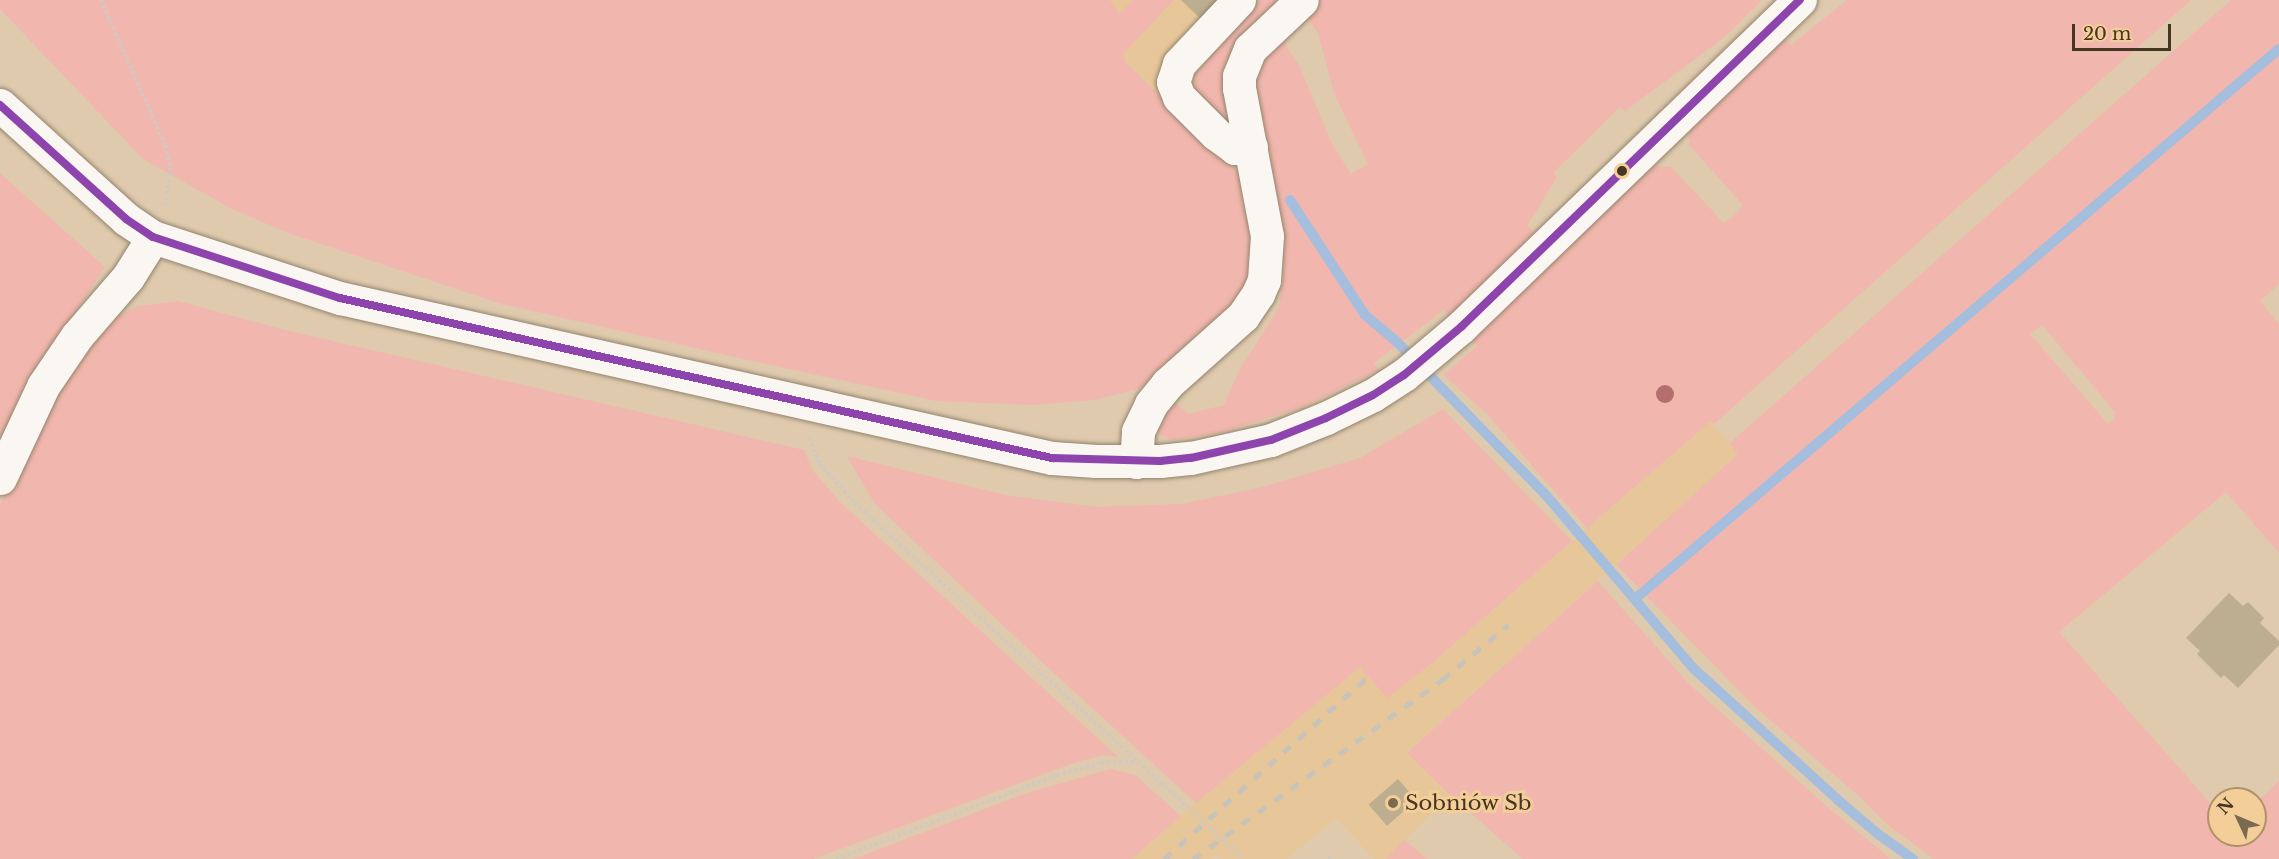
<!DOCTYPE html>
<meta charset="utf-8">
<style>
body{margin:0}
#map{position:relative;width:2279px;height:859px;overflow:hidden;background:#dfcaae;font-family:"Libre Baskerville",serif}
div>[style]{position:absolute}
.built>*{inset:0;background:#e7c799}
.green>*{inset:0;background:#f1b6ad}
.stream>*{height:10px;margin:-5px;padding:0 5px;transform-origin:5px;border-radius:5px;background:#a6bedd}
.building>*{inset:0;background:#bcae8f;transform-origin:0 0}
.path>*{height:4px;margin-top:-2px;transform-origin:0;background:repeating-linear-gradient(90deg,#d0c9c1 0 3px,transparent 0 6px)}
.roads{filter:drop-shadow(0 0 2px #94846e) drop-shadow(0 0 2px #94846e)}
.minor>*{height:33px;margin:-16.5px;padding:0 16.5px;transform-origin:16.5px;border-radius:16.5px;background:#faf7f3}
.rail>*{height:4.5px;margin-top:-2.25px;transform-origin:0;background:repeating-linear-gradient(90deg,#c7c2ba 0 10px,transparent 0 20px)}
.bus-1>*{height:8px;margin:-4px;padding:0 4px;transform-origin:4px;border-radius:4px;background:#8e44ad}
.trees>*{width:18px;height:18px;margin:-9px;border-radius:50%;background:#b56e6e}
.dots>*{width:16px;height:16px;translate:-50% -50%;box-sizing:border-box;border:3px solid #f4ce99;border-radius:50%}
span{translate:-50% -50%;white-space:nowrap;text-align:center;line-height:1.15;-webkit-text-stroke:6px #f4ce99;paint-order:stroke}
.poi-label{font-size:21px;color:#453621}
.left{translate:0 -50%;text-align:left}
.north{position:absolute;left:2207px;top:787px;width:60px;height:60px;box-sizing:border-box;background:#f4ce99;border:2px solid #ae9169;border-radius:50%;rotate:314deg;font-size:16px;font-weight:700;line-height:24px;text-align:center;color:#453621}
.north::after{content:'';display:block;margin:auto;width:21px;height:27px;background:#7b6a52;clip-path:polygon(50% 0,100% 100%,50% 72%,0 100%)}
.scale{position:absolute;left:2072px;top:24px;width:99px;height:27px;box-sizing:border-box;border:3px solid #453621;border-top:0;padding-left:8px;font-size:18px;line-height:21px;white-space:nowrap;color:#453621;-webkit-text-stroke:4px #f4ce99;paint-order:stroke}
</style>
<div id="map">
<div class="built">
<i style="clip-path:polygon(1093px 0,1285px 0,1230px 54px,1228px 170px,1116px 59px)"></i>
<i style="clip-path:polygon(1711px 421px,1739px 454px,1407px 752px,1450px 795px,1386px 859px,1374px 859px,1336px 818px,1287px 859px,1221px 859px,1217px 855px,1211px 859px,1131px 859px,1247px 758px,1360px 667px,1387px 697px,1432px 663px)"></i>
</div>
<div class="green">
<i style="clip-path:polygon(0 0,1110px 0,1119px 14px,1133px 0,1174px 0,1123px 54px,1125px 62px,1252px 186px,1255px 278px,1191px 353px,1138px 389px,1094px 400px,1032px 405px,937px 401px,748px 360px,502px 304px,288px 233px,230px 208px,143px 159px,0 9px)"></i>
<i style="clip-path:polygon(1260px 0,1290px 0,1231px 115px,1222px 118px,1196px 94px,1194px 71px)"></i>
<i style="clip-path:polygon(1320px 0,1762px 0,1726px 36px,1625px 111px,1620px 107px,1554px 172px,1557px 177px,1527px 226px,1536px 234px,1449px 316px,1444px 310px,1374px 363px,1378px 370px,1303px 407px,1219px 433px,1172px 440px,1162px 436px,1155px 427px,1171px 400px,1189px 414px,1224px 405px,1240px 369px,1279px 307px,1284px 270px,1249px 86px,1273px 37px,1284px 43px,1299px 65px,1332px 144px,1351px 174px,1368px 164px,1335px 96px,1318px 33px,1305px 14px)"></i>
<i style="clip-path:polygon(1847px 0,2191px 0,1714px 424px,1711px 421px,1587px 528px,1487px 414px,1443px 375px,1477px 346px,1472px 339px,1653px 166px,1671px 167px,1724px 223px,1734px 216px,1743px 205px,1689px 145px,1689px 134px,1694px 125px,1783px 37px,1791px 45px)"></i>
<i style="clip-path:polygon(evenodd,2231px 0,2279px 0,2279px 284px,2260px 301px,2279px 324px,2279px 553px,2226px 492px,2059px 632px,2219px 813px,2219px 835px,2255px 835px,2255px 804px,2279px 781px,2279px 859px,1934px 859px,1889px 826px,1859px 796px,1755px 707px,1616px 565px,1738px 454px,1730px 443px,2231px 0,2042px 325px,2115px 412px,2114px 419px,2108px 424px,2030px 334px,2042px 325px)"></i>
<i style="clip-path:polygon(0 173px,105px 267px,44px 360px,0 453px)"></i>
<i style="clip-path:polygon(178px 301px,285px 330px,804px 450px,813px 471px,841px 503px,1118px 757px,1103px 755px,1071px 764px,813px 859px,0 859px,0 505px,40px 408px,110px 320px,138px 306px)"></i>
<i style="clip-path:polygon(1443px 409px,1572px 541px,1432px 663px,1387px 698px,1360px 667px,1196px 803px,1044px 664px,875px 504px,847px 456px,1010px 496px,1097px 507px,1181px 504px,1259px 488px,1360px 458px)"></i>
<i style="clip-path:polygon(1598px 581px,1689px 684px,1831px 810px,1891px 859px,1523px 859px,1450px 795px,1407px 753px)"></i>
<i style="clip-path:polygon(1110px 769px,1135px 775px,1181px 816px,1131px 859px,854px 859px,1021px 795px)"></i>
<i style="clip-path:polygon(1404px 840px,1425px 857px,1428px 859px,1386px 859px)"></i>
</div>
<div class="stream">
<i style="left:1290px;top:200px;width:137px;rotate:56.9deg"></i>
<i style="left:1365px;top:315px;width:39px;rotate:40deg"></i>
<i style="left:1395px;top:340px;width:215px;rotate:45.8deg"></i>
<i style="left:1545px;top:494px;width:227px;rotate:49.6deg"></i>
<i style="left:1692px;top:667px;width:197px;rotate:42.3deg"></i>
<i style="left:1838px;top:800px;width:52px;rotate:40.4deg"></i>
<i style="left:1878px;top:834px;width:43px;rotate:35.5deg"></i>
<i style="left:1635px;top:599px;width:847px;rotate:-40.5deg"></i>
</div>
<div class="building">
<i style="clip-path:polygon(1181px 0,1227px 0,1205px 23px)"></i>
<i style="clip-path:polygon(2229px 593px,2243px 606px,2248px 602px,2264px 618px,2260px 623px,2279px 641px,2279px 645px,2238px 688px,2224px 675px,2221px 678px,2197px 654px,2200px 651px,2186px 638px)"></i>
<i style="left:1398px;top:779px;width:28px;height:39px;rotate:49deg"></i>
</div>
<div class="path">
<i style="left:101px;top:0;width:158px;rotate:66.2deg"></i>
<i style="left:165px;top:145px;width:23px;rotate:75deg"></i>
<i style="left:171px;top:167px;width:38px;rotate:99deg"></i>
<i style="left:809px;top:438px;width:28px;rotate:67deg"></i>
<i style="left:820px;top:464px;width:52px;rotate:48.1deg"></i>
<i style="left:855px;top:503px;width:527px;rotate:42.46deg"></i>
<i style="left:836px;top:859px;width:236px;rotate:-20.8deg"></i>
<i style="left:1057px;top:775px;width:46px;rotate:-15.3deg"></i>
<i style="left:1101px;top:763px;width:35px;rotate:-2deg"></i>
<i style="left:1329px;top:859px;width:3px;rotate:-72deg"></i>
</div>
<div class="roads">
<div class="minor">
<i style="left:1239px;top:0;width:88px;rotate:133.2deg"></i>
<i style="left:1179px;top:64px;width:19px;rotate:108deg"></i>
<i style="left:1173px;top:82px;width:16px;rotate:68deg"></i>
<i style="left:1179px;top:97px;width:52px;rotate:45deg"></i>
<i style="left:1216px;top:134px;width:24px;rotate:36deg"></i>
<i style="left:1235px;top:148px;width:16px;rotate:-4deg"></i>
<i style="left:0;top:105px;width:170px;rotate:42.1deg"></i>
<i style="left:126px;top:219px;width:32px;rotate:34deg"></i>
<i style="left:153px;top:237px;width:197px;rotate:18.1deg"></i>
<i style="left:340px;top:298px;width:730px;rotate:12.67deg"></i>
<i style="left:1052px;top:458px;width:44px;rotate:3.9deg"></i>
<i style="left:1096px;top:461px;width:64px"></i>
<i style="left:1160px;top:461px;width:31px;rotate:-6deg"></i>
<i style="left:1191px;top:458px;width:82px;rotate:-12.7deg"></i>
<i style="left:1271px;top:440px;width:59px;rotate:-21.8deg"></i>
<i style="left:1326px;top:418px;width:52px;rotate:-26.1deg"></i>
<i style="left:1373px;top:395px;width:37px;rotate:-33deg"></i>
<i style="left:1404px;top:375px;width:75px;rotate:-40.1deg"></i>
<i style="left:1461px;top:327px;width:471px;rotate:-44deg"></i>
<i style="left:1136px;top:462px;width:31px;rotate:-86deg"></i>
<i style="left:1138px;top:431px;width:30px;rotate:-64deg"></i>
<i style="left:1151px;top:404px;width:26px;rotate:-51deg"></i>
<i style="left:1167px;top:384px;width:102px;rotate:-41.8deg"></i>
<i style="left:1243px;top:316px;width:27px;rotate:-56deg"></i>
<i style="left:1258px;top:294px;width:15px;rotate:-67deg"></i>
<i style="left:1264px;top:280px;width:44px;rotate:-86.1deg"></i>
<i style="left:1267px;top:236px;width:151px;rotate:-100.7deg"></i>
<i style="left:1239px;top:88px;width:12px;rotate:-90deg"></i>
<i style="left:1239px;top:76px;width:29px;rotate:-68deg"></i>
<i style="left:1250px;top:49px;width:71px;rotate:-43.3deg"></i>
<i style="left:0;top:478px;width:102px;rotate:-64.9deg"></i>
<i style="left:43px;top:386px;width:60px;rotate:-55.8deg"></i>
<i style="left:77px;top:336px;width:78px;rotate:-49.2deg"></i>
<i style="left:128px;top:277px;width:47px;rotate:-58deg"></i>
</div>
</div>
<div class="rail">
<i style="left:1164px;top:859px;width:270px;rotate:-41.8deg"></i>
<i style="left:1193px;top:859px;width:307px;rotate:-35.7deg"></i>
<i style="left:1442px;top:680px;width:86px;rotate:-39.8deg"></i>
</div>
<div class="bus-1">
<i style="left:0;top:105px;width:170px;rotate:42.1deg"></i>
<i style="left:126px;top:219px;width:32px;rotate:34deg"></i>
<i style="left:153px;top:237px;width:197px;rotate:18.1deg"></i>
<i style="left:340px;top:298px;width:730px;rotate:12.67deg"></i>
<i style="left:1052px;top:458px;width:108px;rotate:1.6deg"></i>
<i style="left:1160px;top:461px;width:31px;rotate:-6deg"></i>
<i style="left:1191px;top:458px;width:82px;rotate:-12.7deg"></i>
<i style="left:1271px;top:440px;width:59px;rotate:-21.8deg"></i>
<i style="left:1326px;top:418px;width:52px;rotate:-26.1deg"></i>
<i style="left:1373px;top:395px;width:37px;rotate:-33deg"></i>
<i style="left:1404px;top:375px;width:75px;rotate:-40.1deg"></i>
<i style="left:1461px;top:327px;width:471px;rotate:-44deg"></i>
</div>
<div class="trees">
<i style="left:1665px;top:394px"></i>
</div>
<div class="dots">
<i style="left:1622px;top:171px;background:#453621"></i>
<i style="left:1393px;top:803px;background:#7b6a52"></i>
</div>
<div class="poi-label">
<span class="left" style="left:1405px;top:803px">Sobniów Sb</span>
</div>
<div class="north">N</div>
<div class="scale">20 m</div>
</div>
